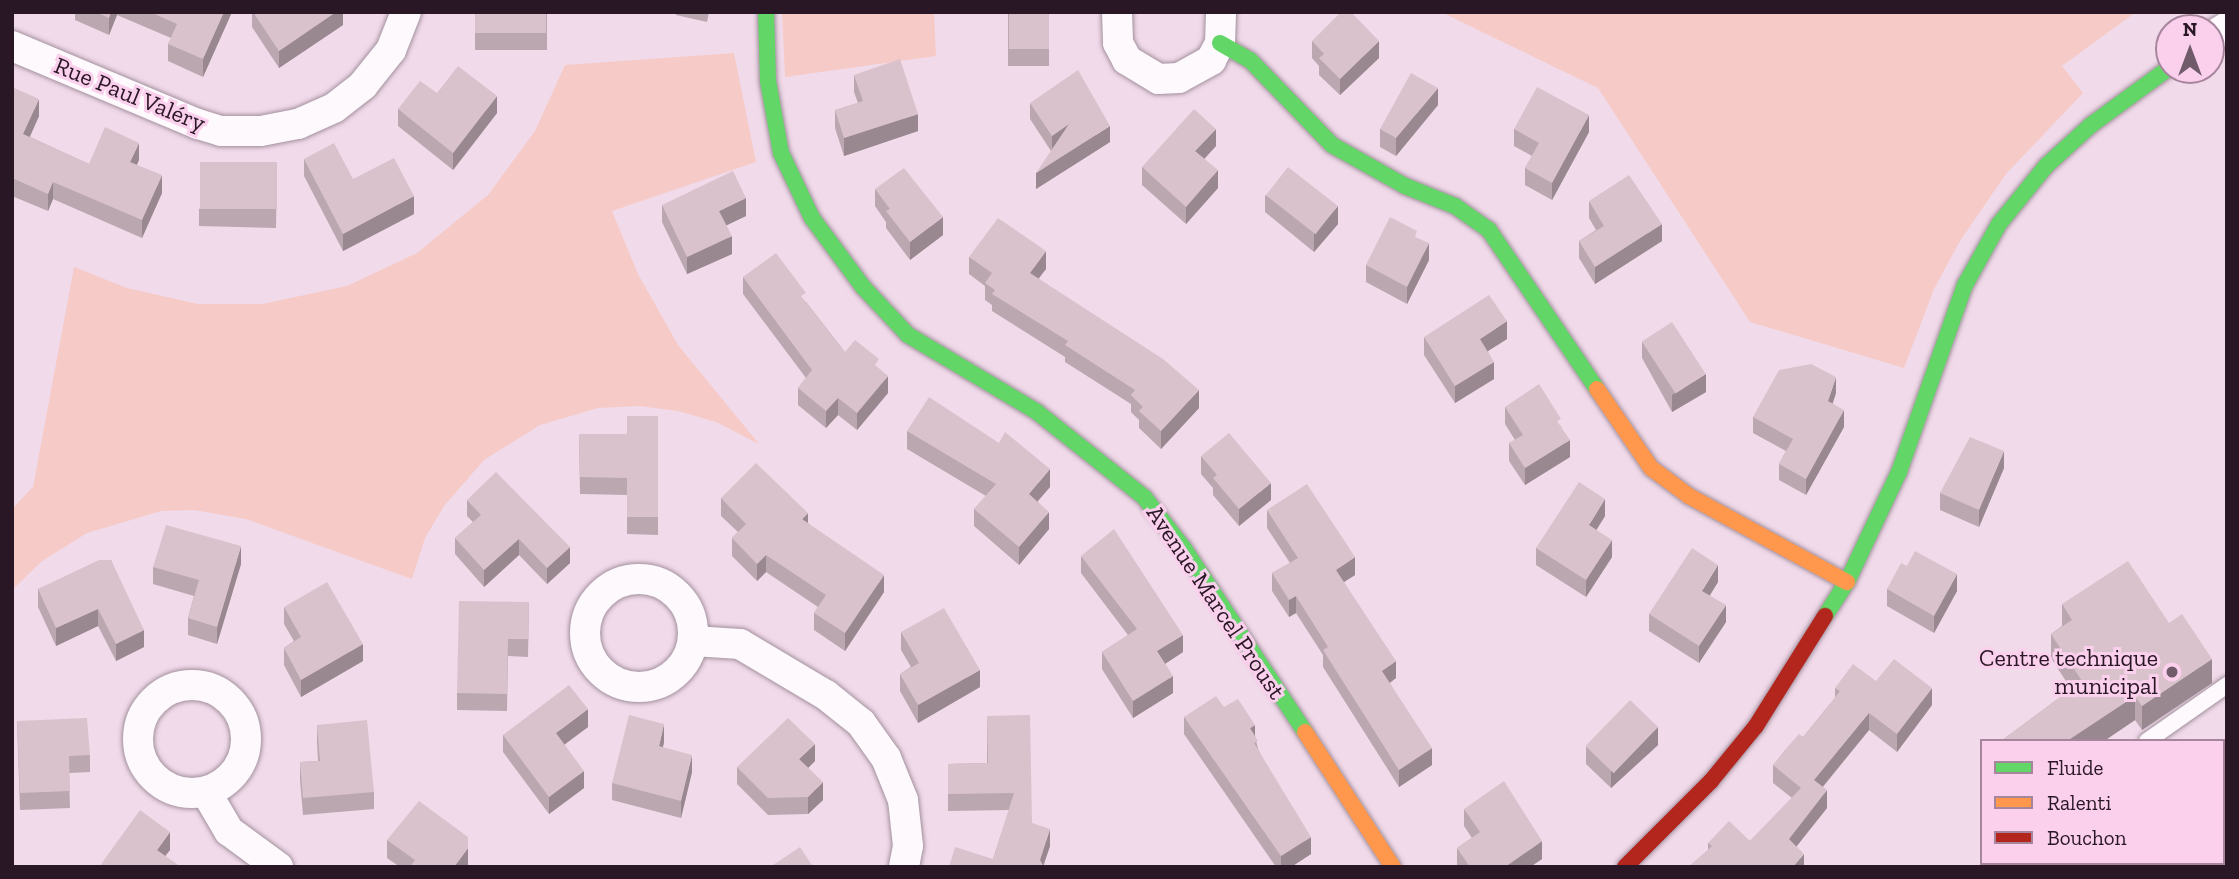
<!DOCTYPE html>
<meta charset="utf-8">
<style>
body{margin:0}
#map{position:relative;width:2239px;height:879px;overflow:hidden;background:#f1daea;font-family:"Zilla Slab",serif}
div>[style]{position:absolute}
.green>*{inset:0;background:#f6cbc7}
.roads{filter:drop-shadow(0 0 2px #a3919e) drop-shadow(0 0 2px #a3919e)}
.lane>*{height:16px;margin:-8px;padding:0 8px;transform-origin:8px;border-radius:8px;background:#fdf9fc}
.street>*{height:30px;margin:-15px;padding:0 15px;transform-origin:15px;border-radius:15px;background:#fdf9fc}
.street>.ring{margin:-15px;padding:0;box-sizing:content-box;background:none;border:30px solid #fdf9fc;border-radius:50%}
.fast>*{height:16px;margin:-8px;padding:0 8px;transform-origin:8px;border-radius:8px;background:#63d668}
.slow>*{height:16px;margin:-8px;padding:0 8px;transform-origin:8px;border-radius:8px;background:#ff974d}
.jam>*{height:16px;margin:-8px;padding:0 8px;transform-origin:8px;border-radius:8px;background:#b3261e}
.wall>*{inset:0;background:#bba7b0;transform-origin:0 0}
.shaded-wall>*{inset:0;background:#998890}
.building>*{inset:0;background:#dac2cd;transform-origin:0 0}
.dots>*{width:19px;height:19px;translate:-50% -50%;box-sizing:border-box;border:4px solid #fbd0ed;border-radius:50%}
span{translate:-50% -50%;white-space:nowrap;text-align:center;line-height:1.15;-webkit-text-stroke:6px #fbd0ed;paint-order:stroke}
.street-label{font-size:24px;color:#2a1725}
.poi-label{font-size:24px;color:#2a1725}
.right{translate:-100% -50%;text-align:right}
.frame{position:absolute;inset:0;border:14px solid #2a1725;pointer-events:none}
.legend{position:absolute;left:1980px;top:739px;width:245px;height:126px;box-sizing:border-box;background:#fbd0ed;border:2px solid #a7869d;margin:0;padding:9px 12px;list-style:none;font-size:21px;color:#2a1725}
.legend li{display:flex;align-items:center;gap:14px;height:35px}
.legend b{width:35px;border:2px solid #a7869d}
.north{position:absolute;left:2155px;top:14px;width:70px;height:70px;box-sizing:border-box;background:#fbd0ed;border:2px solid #a7869d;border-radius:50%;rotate:0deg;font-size:19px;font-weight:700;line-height:28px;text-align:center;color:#2a1725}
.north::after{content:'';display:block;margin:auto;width:24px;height:32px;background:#705b6a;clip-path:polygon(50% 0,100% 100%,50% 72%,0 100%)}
</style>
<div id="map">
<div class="green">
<i style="clip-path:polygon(782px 12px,934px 12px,936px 56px,785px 77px)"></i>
<i style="clip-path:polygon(1441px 12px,2136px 12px,2062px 66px,2083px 93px,2006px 174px,1960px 241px,1934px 289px,1904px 368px,1750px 322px,1598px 88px)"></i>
<i style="clip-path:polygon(734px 53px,756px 162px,612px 211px,638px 274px,678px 345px,759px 444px,716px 422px,678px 411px,639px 406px,598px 408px,540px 425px,484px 460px,444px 506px,425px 538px,412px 579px,246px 519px,194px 510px,161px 511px,87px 533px,42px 561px,12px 590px,12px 509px,33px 487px,74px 267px,127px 288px,198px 304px,262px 304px,347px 286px,417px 253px,488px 195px,535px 131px,565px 65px)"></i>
</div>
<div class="roads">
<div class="lane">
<i style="left:2147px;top:741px;width:98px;rotate:-35deg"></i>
<i style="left:1999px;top:867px;width:4px;rotate:-63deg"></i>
</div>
<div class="street">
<i style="left:1117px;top:12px;width:31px;rotate:88deg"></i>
<i style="left:1118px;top:43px;width:19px;rotate:62deg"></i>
<i style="left:1127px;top:60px;width:37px;rotate:31deg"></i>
<i style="left:1159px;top:79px;width:20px;rotate:-3deg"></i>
<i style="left:1179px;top:78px;width:37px;rotate:-29deg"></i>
<i style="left:1211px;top:60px;width:19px;rotate:-62deg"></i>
<i style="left:1220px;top:43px;width:31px;rotate:-88deg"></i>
<i style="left:2211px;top:37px;width:19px;rotate:-32deg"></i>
<i style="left:12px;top:46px;width:202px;rotate:22.8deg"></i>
<i style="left:198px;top:124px;width:24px;rotate:17deg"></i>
<i style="left:221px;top:131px;width:40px"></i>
<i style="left:261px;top:131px;width:38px;rotate:-11deg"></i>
<i style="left:298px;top:124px;width:39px;rotate:-24deg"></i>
<i style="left:334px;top:108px;width:37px;rotate:-38deg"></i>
<i style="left:363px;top:85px;width:45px;rotate:-51.3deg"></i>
<i style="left:391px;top:50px;width:41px;rotate:-68.5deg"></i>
<i class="ring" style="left:585px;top:579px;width:78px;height:78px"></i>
<i style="left:693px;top:641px;width:47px;rotate:3.7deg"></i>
<i style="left:740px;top:644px;width:100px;rotate:30.7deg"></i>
<i style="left:826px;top:695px;width:45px;rotate:38.7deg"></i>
<i style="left:861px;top:723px;width:43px;rotate:54.5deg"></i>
<i style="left:886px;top:758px;width:45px;rotate:68deg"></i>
<i style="left:903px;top:800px;width:46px;rotate:83.8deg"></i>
<i style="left:908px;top:846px;width:21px;rotate:101deg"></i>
<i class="ring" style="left:138px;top:685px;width:78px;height:78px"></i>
<i style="left:206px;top:792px;width:45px;rotate:59.5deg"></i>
<i style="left:229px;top:831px;width:61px;rotate:36.3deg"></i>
</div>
<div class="fast">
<i style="left:766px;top:12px;width:69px;rotate:88.3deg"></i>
<i style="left:768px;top:81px;width:73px;rotate:79.8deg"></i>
<i style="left:781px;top:153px;width:72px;rotate:64.5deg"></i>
<i style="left:812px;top:218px;width:86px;rotate:53.5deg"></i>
<i style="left:863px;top:287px;width:66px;rotate:46.8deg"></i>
<i style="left:908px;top:335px;width:150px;rotate:30.8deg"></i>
<i style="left:1037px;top:412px;width:137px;rotate:38.5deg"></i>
<i style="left:1144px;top:497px;width:67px;rotate:52.3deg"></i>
<i style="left:1185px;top:550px;width:218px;rotate:56.6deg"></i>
<i style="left:1220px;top:43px;width:34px;rotate:30deg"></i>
<i style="left:1250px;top:60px;width:118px;rotate:46deg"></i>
<i style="left:1332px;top:145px;width:84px;rotate:29.3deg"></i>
<i style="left:1405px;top:186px;width:54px;rotate:21.8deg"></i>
<i style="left:1455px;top:206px;width:42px;rotate:35.2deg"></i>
<i style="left:1489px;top:230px;width:192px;rotate:55.8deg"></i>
<i style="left:1825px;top:616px;width:40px;rotate:-57.1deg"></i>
<i style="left:1847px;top:582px;width:122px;rotate:-64.7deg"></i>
<i style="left:1899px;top:472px;width:198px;rotate:-70.6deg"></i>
<i style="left:1965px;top:285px;width:70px;rotate:-60.9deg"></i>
<i style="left:1999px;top:224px;width:75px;rotate:-51deg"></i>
<i style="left:2046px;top:166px;width:61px;rotate:-42.3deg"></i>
<i style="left:2091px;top:125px;width:97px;rotate:-36.2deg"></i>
</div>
<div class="slow">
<i style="left:1597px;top:389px;width:96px;rotate:55.6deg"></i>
<i style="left:1651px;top:468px;width:47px;rotate:36.4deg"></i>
<i style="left:1689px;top:496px;width:180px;rotate:28.6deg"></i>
<i style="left:1305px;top:732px;width:161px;rotate:56.9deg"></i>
</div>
<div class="jam">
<i style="left:1625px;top:867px;width:122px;rotate:-45deg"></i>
<i style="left:1711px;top:781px;width:71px;rotate:-50.7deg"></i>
<i style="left:1756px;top:726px;width:130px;rotate:-57.9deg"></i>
</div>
</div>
<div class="wall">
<i style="clip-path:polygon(75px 12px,232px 12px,203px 77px,168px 61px,168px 44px,171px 38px,117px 15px,109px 35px,75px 20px)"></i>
<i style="clip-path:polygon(252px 12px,343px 12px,343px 25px,279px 68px,252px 27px)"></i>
<i style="left:475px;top:12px;width:72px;height:38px"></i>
<i style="clip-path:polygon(676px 12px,709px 12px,707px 22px,676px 15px)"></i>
<i style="left:1008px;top:12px;width:41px;height:54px"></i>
<i style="clip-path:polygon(1312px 41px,1379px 58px,1340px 95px,1319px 75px,1319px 66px,1312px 58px)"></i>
<i style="clip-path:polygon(854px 75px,918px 131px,844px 156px,835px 128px,835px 110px,858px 103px,854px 92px)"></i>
<i style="clip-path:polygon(12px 87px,39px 116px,30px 137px,89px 164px,139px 160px,137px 165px,162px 193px,142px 238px,53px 199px,48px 211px,12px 196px)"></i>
<i style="clip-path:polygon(437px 93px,497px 113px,453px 170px,398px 126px,398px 109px)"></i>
<i style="clip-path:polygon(1030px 103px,1110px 142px,1036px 189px,1051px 151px,1030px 119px)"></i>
<i style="clip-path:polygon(1438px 105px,1396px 156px,1380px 147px,1380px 129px)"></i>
<i style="clip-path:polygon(1514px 129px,1589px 132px,1552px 200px,1525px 185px,1525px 168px,1532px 156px,1514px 146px)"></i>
<i style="clip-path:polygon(1216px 146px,1204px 159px,1218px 188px,1186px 224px,1142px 185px,1142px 167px)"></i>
<i style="clip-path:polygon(304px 159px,353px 179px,414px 214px,343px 251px,304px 176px)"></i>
<i style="clip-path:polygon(277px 162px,276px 228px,199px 226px,199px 209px)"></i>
<i style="clip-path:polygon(875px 189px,943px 235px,910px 260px,886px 228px,886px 222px,875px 206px)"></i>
<i style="clip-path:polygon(1265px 195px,1338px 224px,1314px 252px,1265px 212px)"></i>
<i style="clip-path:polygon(1589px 201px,1662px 241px,1595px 284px,1579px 258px,1579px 241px,1596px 230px,1589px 218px)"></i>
<i style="clip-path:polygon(662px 205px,746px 216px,726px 225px,732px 254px,687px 274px,662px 222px)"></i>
<i style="clip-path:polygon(1417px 238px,1429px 260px,1407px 304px,1366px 282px,1366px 265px)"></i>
<i style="clip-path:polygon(969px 257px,1046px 269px,1038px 278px,1199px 408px,1161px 449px,1139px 428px,1139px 420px,1131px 412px,1131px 404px,1065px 362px,1065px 357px,992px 311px,992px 305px,985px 300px,985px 286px,969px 274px)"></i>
<i style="clip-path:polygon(743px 277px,806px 302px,845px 352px,879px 369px,888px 393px,857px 430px,838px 415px,826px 428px,798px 405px,798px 388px,806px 378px,743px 294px)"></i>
<i style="clip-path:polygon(1424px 337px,1507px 339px,1488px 351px,1494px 379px,1455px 403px,1424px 355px)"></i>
<i style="clip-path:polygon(1642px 341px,1706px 392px,1672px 412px,1642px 358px)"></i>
<i style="clip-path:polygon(1836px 393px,1832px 404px,1844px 427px,1806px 495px,1779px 480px,1779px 464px,1786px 451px,1753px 433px,1753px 417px)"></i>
<i style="clip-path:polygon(1505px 407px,1561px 426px,1570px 457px,1525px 485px,1509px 461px,1509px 443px,1515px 440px,1505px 424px)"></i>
<i style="clip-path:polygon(658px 416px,658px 535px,627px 534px,627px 495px,580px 494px,579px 434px,627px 434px)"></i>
<i style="clip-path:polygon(907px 431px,1050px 487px,1038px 501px,1049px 529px,1019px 565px,974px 526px,974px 509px,986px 496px,907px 449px)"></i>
<i style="clip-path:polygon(1201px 456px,1271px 500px,1239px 526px,1213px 495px,1213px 488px,1201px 474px)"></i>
<i style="clip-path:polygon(2004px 468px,1979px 527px,1940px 510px,1940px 493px)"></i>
<i style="clip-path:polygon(721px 498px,808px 523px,884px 592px,845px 651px,814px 630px,814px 613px,818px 607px,766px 572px,757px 581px,732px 556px,732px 538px,738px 532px,721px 516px)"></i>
<i style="clip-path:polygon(467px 500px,570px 563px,547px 584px,519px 555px,484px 587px,455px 554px,455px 538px,473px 522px,467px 516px)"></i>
<i style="clip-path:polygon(1267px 510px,1355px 575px,1344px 582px,1396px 678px,1390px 683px,1432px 765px,1399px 787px,1323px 667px,1323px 655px,1296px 613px,1289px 617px,1272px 591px,1272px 573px,1290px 563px,1267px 528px)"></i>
<i style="clip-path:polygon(1605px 516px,1596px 529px,1612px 557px,1586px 597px,1536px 565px,1536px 548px)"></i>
<i style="clip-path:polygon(1081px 556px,1183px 652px,1165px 664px,1173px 693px,1133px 718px,1102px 669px,1102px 652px,1128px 635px,1081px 573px)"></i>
<i style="clip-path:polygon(111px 560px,144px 647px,116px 661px,98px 626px,56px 646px,38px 607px,38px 589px)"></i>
<i style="clip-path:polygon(241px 564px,217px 644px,188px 635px,188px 618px,194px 596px,153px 584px,153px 567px)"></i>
<i style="clip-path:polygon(1718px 582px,1710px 595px,1726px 622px,1699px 663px,1649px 631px,1649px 614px)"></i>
<i style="clip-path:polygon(1887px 589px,1957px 591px,1934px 633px,1887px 606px)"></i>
<i style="clip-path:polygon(529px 602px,528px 657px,508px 656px,507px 711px,457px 710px,457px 693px)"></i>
<i style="clip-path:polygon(2062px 604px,2169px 623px,2212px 683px,2142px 730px,2135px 720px,2104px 741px,2001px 741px,2071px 689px,2051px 658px,2051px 634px,2062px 626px)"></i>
<i style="clip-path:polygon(284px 607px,363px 661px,301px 697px,284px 665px,284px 648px,294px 641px,284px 624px)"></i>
<i style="clip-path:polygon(901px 632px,980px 687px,918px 723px,900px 691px,900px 674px,911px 667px,901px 650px)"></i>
<i style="clip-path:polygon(1876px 681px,1932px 705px,1897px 752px,1869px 730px,1823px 787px,1827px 808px,1796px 846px,1804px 867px,1708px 850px,1708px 843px,1750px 841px,1792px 798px,1773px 783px,1773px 765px,1803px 737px,1835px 698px,1835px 688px)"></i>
<i style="clip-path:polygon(1224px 707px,1255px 736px,1258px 749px,1311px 854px,1291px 867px,1276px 867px,1184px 734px,1184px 717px)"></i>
<i style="clip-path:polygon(987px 716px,1032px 823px,1050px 846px,1043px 865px,993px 859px,1009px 810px,948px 811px,948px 764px,987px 763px)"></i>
<i style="clip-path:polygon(17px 721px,90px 755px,90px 772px,69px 773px,70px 808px,20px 810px)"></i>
<i style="clip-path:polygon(317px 725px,374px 792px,374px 809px,303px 815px,300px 780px,300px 762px,318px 761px,317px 742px)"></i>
<i style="clip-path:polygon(588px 727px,564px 744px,584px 788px,549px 814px,503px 752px,503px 735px)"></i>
<i style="clip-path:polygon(664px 742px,663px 747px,692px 772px,681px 818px,612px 800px,612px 783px)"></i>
<i style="clip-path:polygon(1658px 745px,1611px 788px,1586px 764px,1586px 747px)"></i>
<i style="clip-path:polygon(815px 761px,808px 768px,823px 800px,808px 814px,768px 815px,737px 784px,737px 767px)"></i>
<i style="clip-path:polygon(1464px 809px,1542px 859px,1530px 867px,1458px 867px,1457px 865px,1457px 848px,1472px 838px,1464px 826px)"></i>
<i style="clip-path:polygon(387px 840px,468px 865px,467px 867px,400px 867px,387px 858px)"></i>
</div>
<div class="shaded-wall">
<i style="clip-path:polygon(111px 12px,117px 12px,117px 15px,109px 35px,109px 18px)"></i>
<i style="clip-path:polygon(224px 12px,232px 12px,203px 77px,203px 59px)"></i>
<i style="clip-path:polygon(336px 12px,343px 12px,343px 25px,279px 68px,279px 51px)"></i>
<i style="clip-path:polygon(1379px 41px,1379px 58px,1340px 95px,1340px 79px)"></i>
<i style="clip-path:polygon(1438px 88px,1438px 105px,1396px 156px,1396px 138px)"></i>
<i style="clip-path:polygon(497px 96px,497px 113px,453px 170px,453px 153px)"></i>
<i style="clip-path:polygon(39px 99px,39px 116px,23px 151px,23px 134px)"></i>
<i style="clip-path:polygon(918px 114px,918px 131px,844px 156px,844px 138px)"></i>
<i style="clip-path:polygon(1589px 115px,1589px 132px,1552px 200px,1552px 183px)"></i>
<i style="clip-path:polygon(1069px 124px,1052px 153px,1052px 136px)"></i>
<i style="clip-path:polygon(1110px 126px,1110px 142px,1036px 189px,1036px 173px)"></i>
<i style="clip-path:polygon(1216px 129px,1216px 146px,1195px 169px,1195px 151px)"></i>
<i style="clip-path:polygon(139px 143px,139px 160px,130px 179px,130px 162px)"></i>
<i style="clip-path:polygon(1218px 170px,1218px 188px,1186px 224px,1186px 207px)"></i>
<i style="clip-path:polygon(162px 175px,162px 193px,142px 238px,142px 220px)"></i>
<i style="clip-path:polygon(53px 182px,53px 199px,48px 211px,48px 194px)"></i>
<i style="clip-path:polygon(414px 196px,414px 214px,343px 251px,343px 234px)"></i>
<i style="clip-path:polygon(746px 198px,746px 216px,719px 229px,719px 211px)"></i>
<i style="clip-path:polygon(1338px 206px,1338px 224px,1314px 252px,1314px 234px)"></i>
<i style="clip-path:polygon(943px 217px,943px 235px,910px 260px,910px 242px)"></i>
<i style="clip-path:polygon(1662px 224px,1662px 241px,1595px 284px,1595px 267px)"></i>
<i style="clip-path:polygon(732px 236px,732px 254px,687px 274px,687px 257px)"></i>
<i style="clip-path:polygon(1429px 243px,1429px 260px,1407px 304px,1407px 287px)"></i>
<i style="clip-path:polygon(1046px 251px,1046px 269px,1030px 290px,1030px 273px)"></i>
<i style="clip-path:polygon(1507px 321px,1507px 339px,1480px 356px,1480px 339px)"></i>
<i style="clip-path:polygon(1494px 362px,1494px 379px,1455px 403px,1455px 386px)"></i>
<i style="clip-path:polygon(1706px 374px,1706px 392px,1672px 412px,1672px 395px)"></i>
<i style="clip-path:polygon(888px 376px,888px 393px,857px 430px,857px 413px)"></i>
<i style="clip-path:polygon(1836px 377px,1836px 393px,1828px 418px,1828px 401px)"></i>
<i style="clip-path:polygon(1199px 390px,1199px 408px,1161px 449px,1161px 431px)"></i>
<i style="clip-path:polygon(838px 398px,838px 415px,826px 428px,826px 411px)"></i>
<i style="clip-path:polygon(1844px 410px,1844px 427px,1806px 495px,1806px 479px)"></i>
<i style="clip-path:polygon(1570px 440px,1570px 457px,1525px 485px,1525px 468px)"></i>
<i style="clip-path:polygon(2004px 451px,2004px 468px,1979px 527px,1979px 510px)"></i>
<i style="clip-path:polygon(1050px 469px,1050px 487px,1029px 511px,1029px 494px)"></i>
<i style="clip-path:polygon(1271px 483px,1271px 500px,1239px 526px,1239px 509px)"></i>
<i style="clip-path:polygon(1605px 499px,1605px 516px,1589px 542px,1589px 525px)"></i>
<i style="clip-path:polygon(1049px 512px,1049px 529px,1019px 565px,1019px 547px)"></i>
<i style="clip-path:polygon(808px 513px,808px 531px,802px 519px)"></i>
<i style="clip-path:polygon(519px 539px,519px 555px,484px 587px,484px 570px)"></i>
<i style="clip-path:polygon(1612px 540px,1612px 557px,1586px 597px,1586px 580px)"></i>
<i style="clip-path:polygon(241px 546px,241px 564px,217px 644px,217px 627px)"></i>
<i style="clip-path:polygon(570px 547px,570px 563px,547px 584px,547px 568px)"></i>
<i style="clip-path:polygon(766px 555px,766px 572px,757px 581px,757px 564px)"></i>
<i style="clip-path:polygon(1355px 557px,1355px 575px,1336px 587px,1336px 570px)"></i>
<i style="clip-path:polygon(1718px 565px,1718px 582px,1702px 608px,1702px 591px)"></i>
<i style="clip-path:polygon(1957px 574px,1957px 591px,1934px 633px,1934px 616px)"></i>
<i style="clip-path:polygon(884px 575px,884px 592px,845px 651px,845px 633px)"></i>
<i style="clip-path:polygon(1296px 596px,1296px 613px,1289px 617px,1289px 600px)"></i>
<i style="clip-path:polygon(1726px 605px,1726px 622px,1699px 663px,1699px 646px)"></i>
<i style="clip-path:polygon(98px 609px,98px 626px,56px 646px,56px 628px)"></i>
<i style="clip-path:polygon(144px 630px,144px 647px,116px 661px,116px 644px)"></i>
<i style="clip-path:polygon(1183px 635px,1183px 652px,1157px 669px,1157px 651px)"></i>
<i style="clip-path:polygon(363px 644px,363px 661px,301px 697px,301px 680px)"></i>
<i style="clip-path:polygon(2212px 659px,2212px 683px,2142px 730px,2142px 706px)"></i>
<i style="clip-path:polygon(1396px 661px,1396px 678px,1382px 688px,1382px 671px)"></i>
<i style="clip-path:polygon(980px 670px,980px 687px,918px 723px,918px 705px)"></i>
<i style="clip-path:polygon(1173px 676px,1173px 693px,1133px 718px,1133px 701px)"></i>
<i style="clip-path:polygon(1932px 688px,1932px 705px,1897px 752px,1897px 734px)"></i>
<i style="clip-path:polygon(2135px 696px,2135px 720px,2104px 741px,2067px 741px)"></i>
<i style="clip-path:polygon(588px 709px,588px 727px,556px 751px,556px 733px)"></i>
<i style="clip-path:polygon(1869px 713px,1869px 730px,1814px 797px,1814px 780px)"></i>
<i style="clip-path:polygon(664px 724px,664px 742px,659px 764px,659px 746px)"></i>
<i style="clip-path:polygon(1255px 725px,1255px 742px,1250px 728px)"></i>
<i style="clip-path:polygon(1658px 727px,1658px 745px,1611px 788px,1611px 771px)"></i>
<i style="clip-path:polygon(815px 744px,815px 761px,799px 777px,799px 759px)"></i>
<i style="clip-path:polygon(1432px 748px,1432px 765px,1399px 787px,1399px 770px)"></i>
<i style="clip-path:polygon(692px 755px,692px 772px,681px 818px,681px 801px)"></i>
<i style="clip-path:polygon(584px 771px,584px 788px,549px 814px,549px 797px)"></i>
<i style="clip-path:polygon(823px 782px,823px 800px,808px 814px,808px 797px)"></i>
<i style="clip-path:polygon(1827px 790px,1827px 808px,1789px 856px,1789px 839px)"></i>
<i style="clip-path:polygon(1050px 829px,1050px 846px,1043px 867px,1040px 860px)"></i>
<i style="clip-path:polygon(170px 832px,170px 850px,157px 867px,157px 850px)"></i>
<i style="clip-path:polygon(1311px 837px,1311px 854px,1291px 867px,1281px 867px,1281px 856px)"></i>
<i style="clip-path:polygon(1542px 841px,1542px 859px,1530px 867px,1505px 867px)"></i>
<i style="clip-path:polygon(468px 848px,468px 865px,467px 867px,454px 867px)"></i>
<i style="clip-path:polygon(1804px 854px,1804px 867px,1793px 867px)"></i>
</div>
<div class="building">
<i style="clip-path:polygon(96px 12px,111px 12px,109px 18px)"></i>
<i style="clip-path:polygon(150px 12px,224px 12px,203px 59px,168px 44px,177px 24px)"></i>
<i style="clip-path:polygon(253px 12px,336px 12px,279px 51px)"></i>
<i style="left:475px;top:12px;width:71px;height:21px"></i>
<i style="left:1009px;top:12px;width:40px;height:37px"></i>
<i style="clip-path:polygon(1341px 12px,1351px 12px,1379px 41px,1340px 79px,1319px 58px,1324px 54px,1312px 41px)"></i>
<i style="clip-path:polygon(900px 59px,918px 114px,844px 138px,835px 110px,863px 101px,854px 75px)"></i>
<i style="clip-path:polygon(458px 66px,497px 96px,453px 153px,398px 109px,420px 81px,437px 93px)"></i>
<i style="clip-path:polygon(1078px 70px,1110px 126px,1036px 173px,1069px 124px,1052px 136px,1030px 103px)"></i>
<i style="clip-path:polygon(1411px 73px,1438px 88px,1396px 138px,1380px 129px)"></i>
<i style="clip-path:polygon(12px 87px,39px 99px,23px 134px,89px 164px,105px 127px,139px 143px,130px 162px,162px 175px,142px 220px,53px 182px,48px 194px,12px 178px)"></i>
<i style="clip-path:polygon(1537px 87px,1589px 115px,1552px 183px,1525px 168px,1539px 143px,1514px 129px)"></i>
<i style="clip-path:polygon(1194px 109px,1216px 129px,1195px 151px,1218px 170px,1186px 207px,1142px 167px)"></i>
<i style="clip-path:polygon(334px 143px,353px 179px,394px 158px,414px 196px,343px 234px,304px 159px)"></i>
<i style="left:200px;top:162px;width:77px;height:47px"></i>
<i style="left:1288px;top:167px;width:63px;height:36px;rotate:38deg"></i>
<i style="clip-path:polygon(904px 168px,943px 217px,910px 242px,886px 211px,890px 209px,875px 189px)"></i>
<i style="clip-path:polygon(733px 171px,746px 198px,719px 211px,732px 236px,687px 257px,662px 205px)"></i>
<i style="clip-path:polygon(1629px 175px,1662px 224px,1595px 267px,1579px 241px,1604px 226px,1589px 201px)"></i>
<i style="clip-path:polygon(1390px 217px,1417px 231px,1415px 237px,1429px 243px,1407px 287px,1366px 265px)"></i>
<i style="clip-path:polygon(998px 218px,1046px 251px,1030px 273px,1163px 359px,1199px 390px,1161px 431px,1139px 411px,1143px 407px,1131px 395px,1135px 390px,1065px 345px,1068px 341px,992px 294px,995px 290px,985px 283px,992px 273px,969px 257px)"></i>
<i style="clip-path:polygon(776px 253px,806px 293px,801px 296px,845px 352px,855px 340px,879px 359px,875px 365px,888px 376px,857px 413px,838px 398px,826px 411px,798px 388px,812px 370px,743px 277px)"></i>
<i style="clip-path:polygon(1489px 295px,1507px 321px,1480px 339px,1494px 362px,1455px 386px,1424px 337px)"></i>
<i style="left:1672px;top:322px;width:62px;height:36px;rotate:57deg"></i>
<i style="clip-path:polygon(1811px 364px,1836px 377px,1828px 401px,1844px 410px,1806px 479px,1779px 464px,1793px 439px,1753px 417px,1779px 370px)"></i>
<i style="clip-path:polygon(1539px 384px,1561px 419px,1557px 421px,1570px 440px,1525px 468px,1509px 443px,1523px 435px,1505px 407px)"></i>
<i style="clip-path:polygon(929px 397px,999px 443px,1005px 432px,1050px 469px,1029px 494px,1049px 512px,1019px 547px,974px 509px,996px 484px,907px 431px)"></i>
<i style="clip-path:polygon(627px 416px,658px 416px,658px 517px,627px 517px,627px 478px,580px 477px,579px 434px,627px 434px)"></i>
<i style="clip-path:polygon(1229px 433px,1271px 483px,1239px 509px,1213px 478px,1217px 475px,1201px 456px)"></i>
<i style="clip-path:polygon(1970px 437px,2004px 451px,1979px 510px,1940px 493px)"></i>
<i style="clip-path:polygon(756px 463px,808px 513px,802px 519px,884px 575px,845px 633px,814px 613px,826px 595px,766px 555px,757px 564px,732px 538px,746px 524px,721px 498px)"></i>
<i style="clip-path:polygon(496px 472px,570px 547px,547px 568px,519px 539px,484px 570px,455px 538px,481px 515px,467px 500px)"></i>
<i style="clip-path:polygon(1579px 482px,1605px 499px,1589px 525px,1612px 540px,1586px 580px,1536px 548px)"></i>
<i style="clip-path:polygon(1307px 484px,1355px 557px,1336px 570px,1396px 661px,1382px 671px,1432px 748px,1399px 770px,1323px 650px,1328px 647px,1296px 596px,1289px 600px,1272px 573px,1298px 558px,1267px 510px)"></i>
<i style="clip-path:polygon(166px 525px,241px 546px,217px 627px,188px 618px,199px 580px,153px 567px)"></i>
<i style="clip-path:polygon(1114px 529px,1183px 635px,1157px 651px,1173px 676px,1133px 701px,1102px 652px,1137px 629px,1081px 556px)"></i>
<i style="clip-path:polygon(1692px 548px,1718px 565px,1702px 591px,1726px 605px,1699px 646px,1649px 614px)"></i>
<i style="clip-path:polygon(1915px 551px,1957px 574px,1934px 616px,1887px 589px,1901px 563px,1907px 566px)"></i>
<i style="clip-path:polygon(99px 560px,111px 560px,144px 630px,116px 644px,98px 609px,56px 628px,38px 589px)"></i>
<i style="clip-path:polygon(2128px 561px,2169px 623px,2182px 614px,2212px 659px,2142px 706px,2135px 696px,2067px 741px,2001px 741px,2082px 681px,2051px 634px,2072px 620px,2062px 604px)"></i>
<i style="clip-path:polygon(327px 582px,363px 644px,301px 680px,284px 648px,301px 637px,284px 607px)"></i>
<i style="clip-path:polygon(459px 601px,529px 602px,528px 639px,508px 639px,507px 694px,457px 693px)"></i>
<i style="clip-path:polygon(944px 608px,980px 670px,918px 705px,900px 674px,919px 663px,901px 632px)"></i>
<i style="clip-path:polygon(1894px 659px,1932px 688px,1897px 734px,1869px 713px,1814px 780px,1827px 790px,1789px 839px,1804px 854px,1793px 867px,1688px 867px,1712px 846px,1708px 843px,1729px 821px,1750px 841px,1801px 788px,1773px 765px,1784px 751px,1799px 734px,1803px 737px,1840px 691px,1835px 688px,1853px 664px,1876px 681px)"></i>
<i style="clip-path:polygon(569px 685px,588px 709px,556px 733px,584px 771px,549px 797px,503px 735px)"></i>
<i style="clip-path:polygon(1216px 696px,1224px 707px,1238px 699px,1255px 725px,1250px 728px,1258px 741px,1254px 743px,1311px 837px,1281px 856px,1184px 717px)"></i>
<i style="left:1630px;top:700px;width:39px;height:64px;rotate:44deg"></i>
<i style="clip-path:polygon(629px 715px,664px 724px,659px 746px,692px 755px,681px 801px,612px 783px)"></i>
<i style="clip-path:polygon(1030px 715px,1032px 823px,1050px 829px,1040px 860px,1044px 867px,949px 867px,955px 847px,993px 859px,1014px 793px,948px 794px,948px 764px,988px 763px,987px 716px)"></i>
<i style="clip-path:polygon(87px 718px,90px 755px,69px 756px,70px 791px,20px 793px,17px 721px)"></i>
<i style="clip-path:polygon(788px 718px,815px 744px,799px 759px,823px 782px,808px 797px,768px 798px,737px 767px)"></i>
<i style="clip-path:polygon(367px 720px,374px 792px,303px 798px,300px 762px,320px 761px,317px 725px)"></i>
<i style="clip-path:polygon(1504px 781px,1542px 841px,1505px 867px,1487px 867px,1486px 865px,1483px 867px,1470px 867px,1457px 848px,1480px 832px,1464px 809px)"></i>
<i style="clip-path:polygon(419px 801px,468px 837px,468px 848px,454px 867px,410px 867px,415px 860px,387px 840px)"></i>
<i style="clip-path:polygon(140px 810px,170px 832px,157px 850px,181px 867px,99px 867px)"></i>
<i style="clip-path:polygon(2223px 823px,2227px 828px,2227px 867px,2029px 867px,2034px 863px,2223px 863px)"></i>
<i style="clip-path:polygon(800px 847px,813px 867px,770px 867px)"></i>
</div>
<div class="dots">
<i style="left:2172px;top:672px;background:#705b6a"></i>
</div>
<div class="street-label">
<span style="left:130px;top:94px;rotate:22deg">Rue Paul Valéry</span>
<span style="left:1216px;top:602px;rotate:56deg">Avenue Marcel Proust</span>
</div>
<div class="poi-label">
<span class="right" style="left:2158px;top:672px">Centre technique<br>municipal</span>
</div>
<div class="frame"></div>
<ul class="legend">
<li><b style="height:9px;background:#63d668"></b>Fluide</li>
<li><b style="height:9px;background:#ff974d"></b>Ralenti</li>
<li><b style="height:9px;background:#b3261e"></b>Bouchon</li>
</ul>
<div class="north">N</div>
</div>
